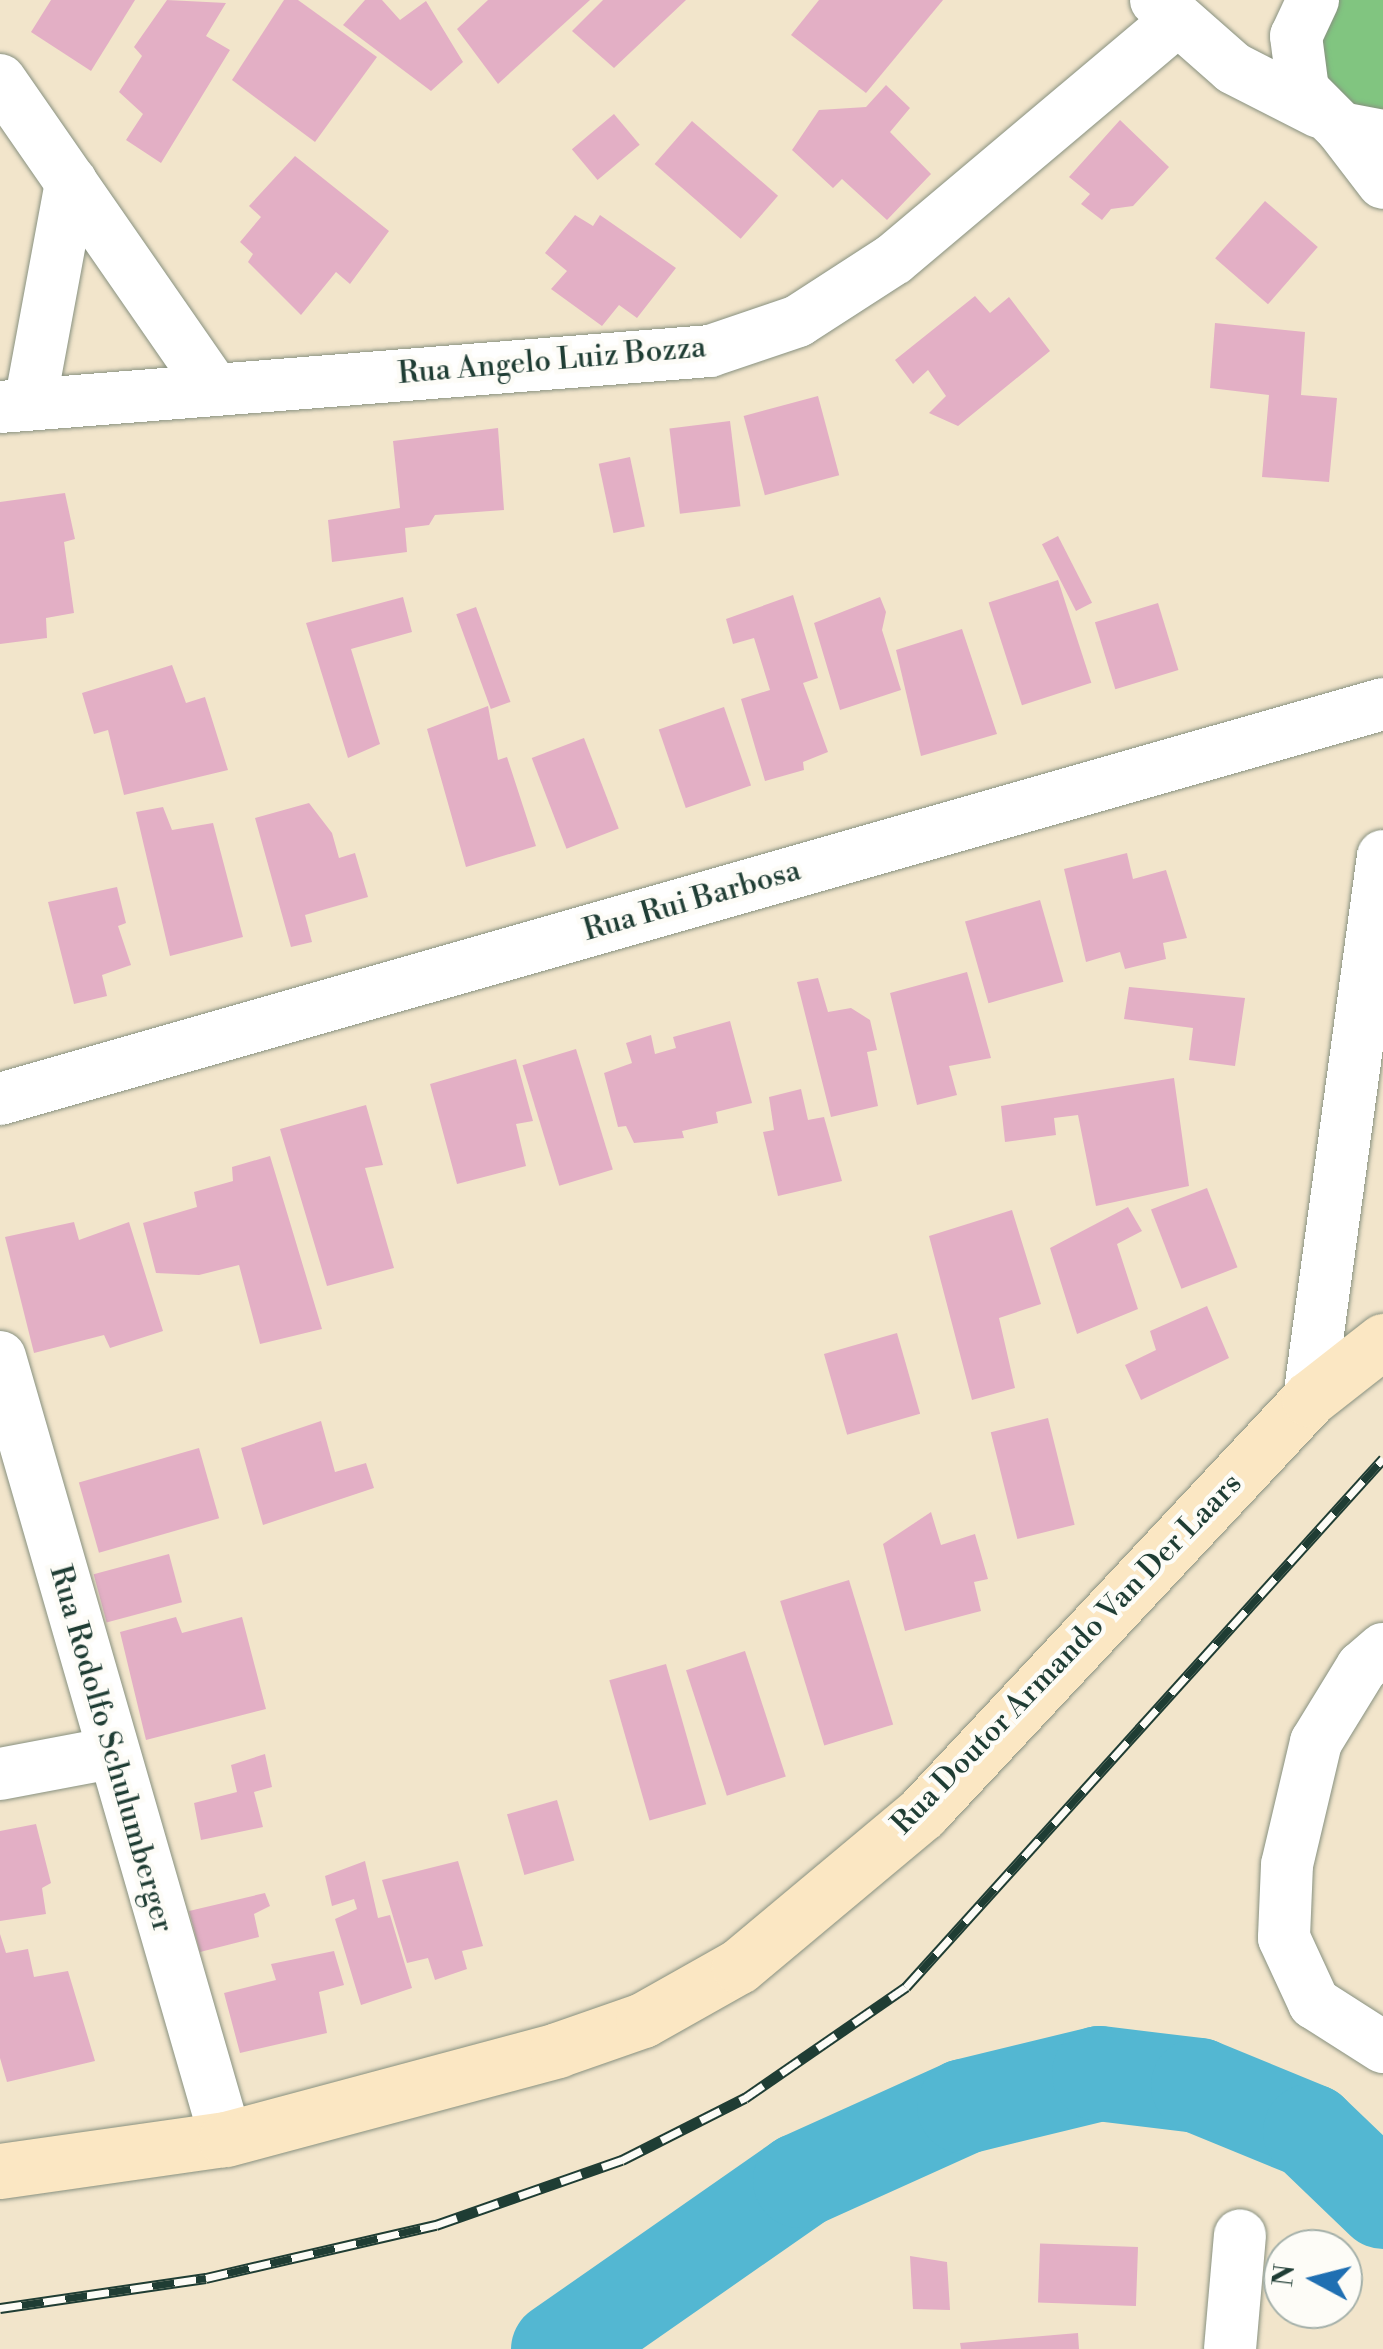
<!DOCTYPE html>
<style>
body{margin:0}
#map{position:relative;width:1383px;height:2349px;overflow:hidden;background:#f2e5cb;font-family:"Libre Bodoni",serif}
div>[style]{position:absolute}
.green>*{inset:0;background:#81c580}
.river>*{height:95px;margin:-47.5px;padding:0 47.5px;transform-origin:47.5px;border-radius:47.5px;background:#53b7d2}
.building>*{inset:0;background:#e3afc5;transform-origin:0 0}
.roads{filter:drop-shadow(0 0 2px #889180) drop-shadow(0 0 2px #889180)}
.street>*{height:52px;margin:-26px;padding:0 26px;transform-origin:26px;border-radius:26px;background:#fff}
.secondary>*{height:55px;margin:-27.5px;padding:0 27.5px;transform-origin:27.5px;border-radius:27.5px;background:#fbe7c3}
.rail>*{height:11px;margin-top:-5.5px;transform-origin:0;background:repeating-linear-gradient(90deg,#fdfcf7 0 22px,#1f3d34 0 44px);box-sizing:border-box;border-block:2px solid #1f3d34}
span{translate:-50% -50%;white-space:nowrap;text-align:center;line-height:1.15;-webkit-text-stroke:9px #fdfcf7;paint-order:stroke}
.street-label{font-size:30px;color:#1f3d34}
.north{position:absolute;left:1263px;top:2229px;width:100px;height:100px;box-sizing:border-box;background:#fdfcf7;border:2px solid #a4b0a9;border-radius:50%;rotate:277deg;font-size:28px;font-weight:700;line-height:40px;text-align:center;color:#1f3d34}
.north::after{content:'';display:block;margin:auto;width:35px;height:45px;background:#1f6fb2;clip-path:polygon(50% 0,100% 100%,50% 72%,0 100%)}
</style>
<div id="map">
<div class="green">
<i style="clip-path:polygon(1338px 0,1383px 0,1383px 109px,1364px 109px,1330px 92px,1313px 38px)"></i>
</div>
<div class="river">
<i style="left:558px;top:2349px;width:295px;rotate:-34.9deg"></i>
<i style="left:800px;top:2180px;width:180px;rotate:-24.3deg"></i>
<i style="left:964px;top:2106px;width:139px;rotate:-13.7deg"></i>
<i style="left:1099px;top:2073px;width:100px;rotate:6.9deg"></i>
<i style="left:1198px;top:2085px;width:121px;rotate:22.3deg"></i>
<i style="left:1310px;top:2131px;width:101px;rotate:43.8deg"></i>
</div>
<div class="building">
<i style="clip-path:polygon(51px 0,135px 0,91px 71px,31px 32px)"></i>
<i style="clip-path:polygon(167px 0,226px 3px,206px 36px,230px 50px,161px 163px,126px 140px,143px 114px,119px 92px,142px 56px,134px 47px)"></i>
<i style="clip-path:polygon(284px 0,298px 0,377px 57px,315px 142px,232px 80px)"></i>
<i style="clip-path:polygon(365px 0,382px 0,400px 20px,426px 1px,463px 62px,431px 91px,343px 25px)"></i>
<i style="clip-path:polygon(488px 0,590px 0,498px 84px,457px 29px)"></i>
<i style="clip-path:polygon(603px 0,686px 0,614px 68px,572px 31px)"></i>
<i style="clip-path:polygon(819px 0,943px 0,866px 93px,791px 35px)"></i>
<i style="clip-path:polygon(886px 85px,910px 108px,890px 132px,931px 174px,887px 220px,842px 179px,833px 188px,792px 150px,819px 110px,866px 107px)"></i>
<i style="left:614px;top:114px;width:40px;height:55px;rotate:50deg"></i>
<i style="clip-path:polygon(1120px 120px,1169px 167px,1133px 206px,1111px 209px,1102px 220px,1081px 204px,1090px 194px,1069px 177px)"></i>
<i style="left:692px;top:121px;width:114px;height:57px;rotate:41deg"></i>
<i style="clip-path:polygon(295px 156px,389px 231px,350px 284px,336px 272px,301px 315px,248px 262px,253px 254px,240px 242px,261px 217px,249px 206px)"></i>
<i style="left:1265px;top:201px;width:70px;height:76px;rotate:41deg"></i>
<i style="clip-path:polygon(575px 215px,593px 226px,600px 215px,676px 268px,637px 318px,619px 305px,602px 326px,551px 289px,567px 271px,545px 253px)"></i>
<i style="clip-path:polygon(975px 296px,990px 313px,1009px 297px,1050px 351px,958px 426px,929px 413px,946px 396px,928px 370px,913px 384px,895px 360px)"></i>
<i style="clip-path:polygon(1215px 323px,1305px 332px,1301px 395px,1337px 398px,1329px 482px,1262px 477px,1269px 395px,1210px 388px)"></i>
<i style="left:818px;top:396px;width:82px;height:77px;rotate:75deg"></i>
<i style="left:730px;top:421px;width:86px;height:61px;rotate:83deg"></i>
<i style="clip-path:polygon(498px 428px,504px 510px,435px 515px,429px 525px,405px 528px,407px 552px,332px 562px,328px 520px,400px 508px,393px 441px)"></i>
<i style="left:630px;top:457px;width:71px;height:32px;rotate:78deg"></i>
<i style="clip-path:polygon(65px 493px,75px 539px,64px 542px,74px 613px,46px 618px,47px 638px,0 644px,0 502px)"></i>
<i style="left:1058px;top:536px;width:75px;height:18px;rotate:63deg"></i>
<i style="left:1058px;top:580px;width:108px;height:73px;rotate:72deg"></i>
<i style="clip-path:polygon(793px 595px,818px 678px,803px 683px,828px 752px,803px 762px,804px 770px,765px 781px,741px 699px,770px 690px,754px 638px,733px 644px,726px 619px)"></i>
<i style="clip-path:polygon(403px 597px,412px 632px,351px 649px,380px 744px,348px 758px,306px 623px)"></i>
<i style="clip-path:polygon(880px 597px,886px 612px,882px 630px,901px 690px,840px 710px,814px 623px)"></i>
<i style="left:1158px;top:603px;width:70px;height:66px;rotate:73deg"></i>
<i style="left:476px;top:607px;width:101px;height:21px;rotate:70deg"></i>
<i style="clip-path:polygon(962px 629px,997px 734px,921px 756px,896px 650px)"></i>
<i style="clip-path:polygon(172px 665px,186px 703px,205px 697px,228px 770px,124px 795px,108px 730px,94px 734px,82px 693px)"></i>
<i style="clip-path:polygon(488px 706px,498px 760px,507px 757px,536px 846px,466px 867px,427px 729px)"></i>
<i style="left:724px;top:707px;width:83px;height:69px;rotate:71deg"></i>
<i style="left:584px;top:738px;width:97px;height:56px;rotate:69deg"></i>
<i style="clip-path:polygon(309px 803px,332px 833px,339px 858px,355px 853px,368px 897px,305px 915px,312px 942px,291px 947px,255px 818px)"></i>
<i style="clip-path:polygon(163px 807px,172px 830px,213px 823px,243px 937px,170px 956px,136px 812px)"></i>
<i style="clip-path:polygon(1127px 853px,1133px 879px,1166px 870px,1187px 938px,1163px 943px,1166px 959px,1125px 969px,1120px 952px,1086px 962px,1064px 869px)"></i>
<i style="clip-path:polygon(117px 887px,126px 923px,118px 926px,131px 965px,102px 975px,107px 996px,74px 1004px,48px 902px)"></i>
<i style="left:1040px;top:900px;width:85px;height:78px;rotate:74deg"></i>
<i style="clip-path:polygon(967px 972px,991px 1058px,949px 1066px,957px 1095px,917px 1105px,890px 993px)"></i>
<i style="clip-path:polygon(818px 978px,828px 1012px,851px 1008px,870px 1020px,877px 1050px,867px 1052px,878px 1106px,831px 1117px,797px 982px)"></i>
<i style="clip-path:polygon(1129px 987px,1245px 998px,1235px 1066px,1189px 1060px,1193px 1028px,1124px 1019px)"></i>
<i style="clip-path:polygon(730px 1021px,752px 1103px,716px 1112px,718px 1123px,682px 1131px,684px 1138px,634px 1143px,626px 1126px,618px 1127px,604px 1073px,632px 1063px,626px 1043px,651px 1035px,655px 1054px,676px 1048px,673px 1037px)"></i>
<i style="left:576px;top:1049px;width:126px;height:56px;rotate:73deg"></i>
<i style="clip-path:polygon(516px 1059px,533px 1121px,516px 1124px,526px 1166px,457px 1184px,430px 1084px)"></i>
<i style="clip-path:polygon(1174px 1078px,1189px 1186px,1096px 1206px,1078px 1115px,1054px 1118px,1056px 1135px,1005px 1142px,1001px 1106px)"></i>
<i style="clip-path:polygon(801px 1089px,808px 1120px,824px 1117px,842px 1181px,778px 1196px,763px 1132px,774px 1130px,769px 1097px)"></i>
<i style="clip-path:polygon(366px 1105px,383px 1165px,365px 1168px,394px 1268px,327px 1286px,280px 1129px)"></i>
<i style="clip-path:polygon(270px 1156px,322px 1329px,260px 1344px,239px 1265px,199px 1275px,156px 1273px,143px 1223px,197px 1207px,194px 1192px,233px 1181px,232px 1167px)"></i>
<i style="left:1207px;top:1188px;width:85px;height:60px;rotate:69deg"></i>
<i style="clip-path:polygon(1128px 1207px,1142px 1231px,1117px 1244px,1138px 1309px,1077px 1334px,1050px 1248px)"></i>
<i style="clip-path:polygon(1012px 1210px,1041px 1304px,999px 1318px,1015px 1388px,972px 1400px,929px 1236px)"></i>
<i style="clip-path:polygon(74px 1222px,79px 1240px,129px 1222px,163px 1331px,110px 1348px,104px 1335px,34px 1353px,5px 1237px)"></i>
<i style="clip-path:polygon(1207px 1306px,1229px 1358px,1141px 1400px,1125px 1365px,1156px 1350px,1150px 1331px)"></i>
<i style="left:897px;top:1333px;width:84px;height:76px;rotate:74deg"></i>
<i style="left:1048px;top:1418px;width:110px;height:59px;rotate:76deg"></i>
<i style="clip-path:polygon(321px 1421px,335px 1472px,366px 1463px,374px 1488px,263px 1525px,241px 1448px)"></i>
<i style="left:199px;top:1448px;width:73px;height:125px;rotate:74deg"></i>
<i style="clip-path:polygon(931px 1512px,941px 1545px,975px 1534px,988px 1579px,974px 1582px,981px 1611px,905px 1631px,883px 1544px)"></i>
<i style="left:169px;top:1554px;width:50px;height:78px;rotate:75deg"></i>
<i style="left:849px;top:1580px;width:151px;height:72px;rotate:73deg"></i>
<i style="clip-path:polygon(176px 1617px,182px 1633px,242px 1617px,266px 1709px,146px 1740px,120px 1632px)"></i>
<i style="left:745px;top:1651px;width:132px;height:62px;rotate:72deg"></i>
<i style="left:666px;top:1664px;width:146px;height:59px;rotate:74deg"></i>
<i style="clip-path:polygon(265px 1754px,272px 1787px,254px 1792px,263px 1827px,201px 1840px,194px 1803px,237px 1792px,231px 1765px)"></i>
<i style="left:557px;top:1800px;width:63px;height:52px;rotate:74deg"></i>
<i style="clip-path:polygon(36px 1824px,51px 1883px,42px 1888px,46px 1914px,0 1921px,0 1831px)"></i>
<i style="clip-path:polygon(365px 1861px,378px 1918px,390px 1915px,412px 1988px,361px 2005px,335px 1919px,357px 1909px,354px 1899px,332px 1906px,325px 1876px)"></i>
<i style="clip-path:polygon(458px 1861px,483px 1946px,462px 1951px,467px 1969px,435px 1980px,428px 1958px,407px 1963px,382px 1880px)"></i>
<i style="clip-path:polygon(265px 1893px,270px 1906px,254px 1914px,259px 1937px,200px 1952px,189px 1911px)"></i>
<i style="clip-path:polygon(0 1934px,6px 1953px,28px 1949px,34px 1977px,68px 1971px,95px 2061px,7px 2082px,0 2058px)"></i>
<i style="clip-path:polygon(334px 1951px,344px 1985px,319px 1992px,327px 2033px,240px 2053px,224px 1993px,276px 1980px,271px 1964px)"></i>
<i style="left:1138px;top:2247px;width:59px;height:98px;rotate:92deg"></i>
<i style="clip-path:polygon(910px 2256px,947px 2262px,950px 2310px,913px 2309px)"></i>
<i style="clip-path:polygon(1078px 2333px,1079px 2349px,961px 2349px,960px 2343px)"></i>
</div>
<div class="roads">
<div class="street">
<i style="left:1156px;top:0;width:103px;rotate:41.4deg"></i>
<i style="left:1233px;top:68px;width:97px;rotate:27.1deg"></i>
<i style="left:1313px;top:0;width:40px;rotate:115deg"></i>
<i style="left:1296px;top:36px;width:54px;rotate:82.6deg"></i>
<i style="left:1303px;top:90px;width:54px;rotate:45deg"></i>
<i style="left:1341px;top:128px;width:43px;rotate:10.8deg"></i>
<i style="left:0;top:80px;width:372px;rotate:55.3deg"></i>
<i style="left:1341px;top:128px;width:69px;rotate:52.6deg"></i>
<i style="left:30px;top:404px;width:226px;rotate:-79.5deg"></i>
<i style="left:0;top:407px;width:712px;rotate:-4.51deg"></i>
<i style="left:710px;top:351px;width:93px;rotate:-18.8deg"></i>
<i style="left:798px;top:321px;width:114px;rotate:-32.9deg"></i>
<i style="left:894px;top:259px;width:368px;rotate:-40.1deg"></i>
<i style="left:0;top:1099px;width:1438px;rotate:-15.94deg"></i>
<i style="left:0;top:1357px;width:814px;rotate:73.88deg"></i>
<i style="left:1309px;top:1399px;width:548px;rotate:-82.24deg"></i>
<i style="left:1383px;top:1649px;width:28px;rotate:139deg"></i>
<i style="left:1362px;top:1667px;width:88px;rotate:121.5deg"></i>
<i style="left:1316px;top:1742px;width:126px;rotate:103.3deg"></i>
<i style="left:1287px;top:1865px;width:73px;rotate:92.4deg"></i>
<i style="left:1284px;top:1938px;width:72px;rotate:65.2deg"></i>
<i style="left:1314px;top:2003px;width:82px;rotate:32.5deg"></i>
<i style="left:0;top:1774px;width:113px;rotate:-10.7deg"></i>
<i style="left:1230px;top:2349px;width:114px;rotate:-85deg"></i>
</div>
<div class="secondary">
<i style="left:0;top:2171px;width:228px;rotate:-8.1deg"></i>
<i style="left:226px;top:2139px;width:343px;rotate:-15deg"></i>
<i style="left:557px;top:2050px;width:91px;rotate:-19.2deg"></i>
<i style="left:643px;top:2020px;width:110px;rotate:-29.4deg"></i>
<i style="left:739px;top:1966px;width:239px;rotate:-39.9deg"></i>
<i style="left:922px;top:1813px;width:567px;rotate:-46.93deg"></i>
<i style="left:1309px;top:1399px;width:94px;rotate:-38.1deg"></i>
</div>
</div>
<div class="rail">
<i style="left:0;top:2308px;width:208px;rotate:-8.3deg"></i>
<i style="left:206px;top:2278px;width:236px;rotate:-13deg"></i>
<i style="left:436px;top:2225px;width:197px;rotate:-19.3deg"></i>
<i style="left:622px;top:2160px;width:138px;rotate:-26.8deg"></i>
<i style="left:745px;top:2098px;width:196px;rotate:-34.6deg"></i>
<i style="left:906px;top:1987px;width:712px;rotate:-47.91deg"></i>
</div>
<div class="street-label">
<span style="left:552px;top:361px;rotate:-5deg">Rua Angelo Luiz Bozza</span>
<span style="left:692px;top:901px;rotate:-16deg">Rua Rui Barbosa</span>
<span style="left:1067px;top:1654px;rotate:-46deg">Rua Doutor Armando Van Der Laars</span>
<span style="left:111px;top:1749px;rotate:74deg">Rua Rodolfo Schulumberger</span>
</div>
<div class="north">N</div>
</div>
